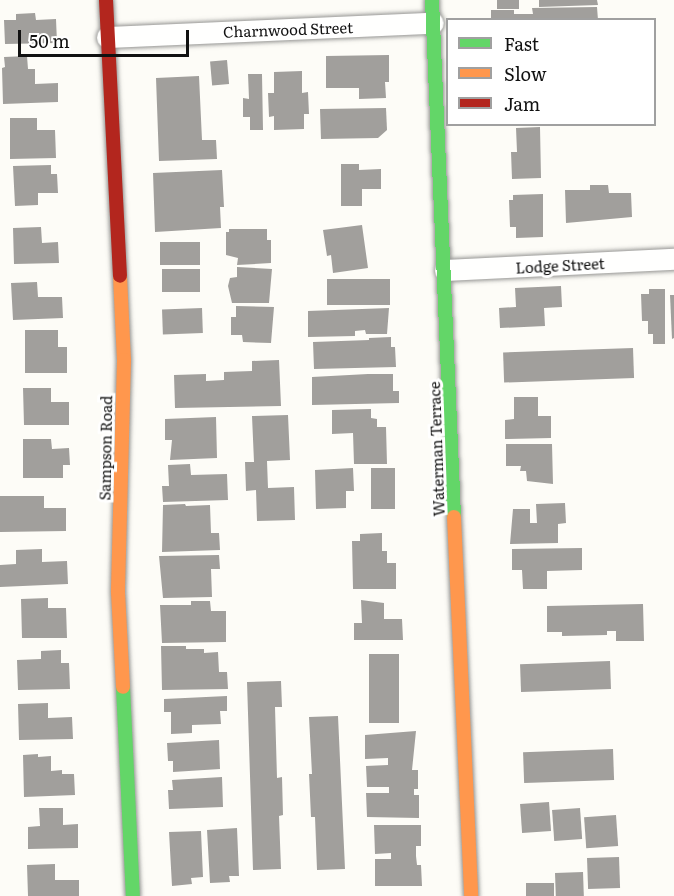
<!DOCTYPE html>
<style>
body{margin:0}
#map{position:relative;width:674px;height:896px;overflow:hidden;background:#fdfcf7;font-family:Literata,serif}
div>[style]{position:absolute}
.building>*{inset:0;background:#a19f9c;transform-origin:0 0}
.roads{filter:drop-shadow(0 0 2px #979795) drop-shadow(0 0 2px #979795)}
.street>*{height:21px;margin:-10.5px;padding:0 10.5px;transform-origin:10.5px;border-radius:10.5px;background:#fffffe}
.fast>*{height:14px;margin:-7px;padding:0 7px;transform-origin:7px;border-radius:7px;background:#63d668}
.slow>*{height:14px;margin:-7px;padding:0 7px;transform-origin:7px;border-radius:7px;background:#ff974d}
.jam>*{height:14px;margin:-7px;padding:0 7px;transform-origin:7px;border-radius:7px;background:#b3261e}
span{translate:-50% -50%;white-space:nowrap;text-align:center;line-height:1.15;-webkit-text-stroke:6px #fff;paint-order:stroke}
.street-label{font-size:15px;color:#111}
.legend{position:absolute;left:446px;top:18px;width:210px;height:108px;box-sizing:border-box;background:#fff;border:2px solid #a0a0a0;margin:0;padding:8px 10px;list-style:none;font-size:18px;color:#111}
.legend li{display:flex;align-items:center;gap:12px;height:30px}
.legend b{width:30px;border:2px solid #a0a0a0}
.scale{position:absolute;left:18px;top:30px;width:171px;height:27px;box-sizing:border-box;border:3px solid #111;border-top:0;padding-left:8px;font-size:18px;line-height:21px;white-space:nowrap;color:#111;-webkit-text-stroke:4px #fff;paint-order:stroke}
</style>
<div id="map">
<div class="building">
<i style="left:497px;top:0;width:22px;height:9px"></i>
<i style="clip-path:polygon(539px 0,597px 0,598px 5px,539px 7px)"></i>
<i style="clip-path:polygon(597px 7px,598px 20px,491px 20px,491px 10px,514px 10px,514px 14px,533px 14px,532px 8px)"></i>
<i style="clip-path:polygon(35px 13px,36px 20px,56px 19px,57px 43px,5px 44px,4px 20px,16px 20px,16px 14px)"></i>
<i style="clip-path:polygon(389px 55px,389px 82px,385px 82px,386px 98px,359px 99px,359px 88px,326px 88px,326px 56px)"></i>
<i style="clip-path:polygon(27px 56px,28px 69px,35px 69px,35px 84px,58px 83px,58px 102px,3px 104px,2px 68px,5px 67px,4px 57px)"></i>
<i style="left:227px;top:60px;width:24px;height:17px;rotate:85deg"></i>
<i style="clip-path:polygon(302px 71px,302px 93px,308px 92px,309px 114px,304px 114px,304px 129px,274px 130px,274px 116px,269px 117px,268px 93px,274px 93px,274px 72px)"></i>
<i style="clip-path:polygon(248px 74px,262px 74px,263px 130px,250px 130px,250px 117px,243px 117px,243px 98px,249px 99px)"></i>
<i style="clip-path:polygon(199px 76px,202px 140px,216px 140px,217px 159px,159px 161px,156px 78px)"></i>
<i style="clip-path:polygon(386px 108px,387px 130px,378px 138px,321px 139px,320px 109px)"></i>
<i style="clip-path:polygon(10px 118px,37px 118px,37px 130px,55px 130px,56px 158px,10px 159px)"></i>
<i style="clip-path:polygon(540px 127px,541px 178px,512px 179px,511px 152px,517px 152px,516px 128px)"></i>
<i style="clip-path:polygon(341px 164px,359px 164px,359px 170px,381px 169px,381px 189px,362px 189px,362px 206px,341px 206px)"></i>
<i style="clip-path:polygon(51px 165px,51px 174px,57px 174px,58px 193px,38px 193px,38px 205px,15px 206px,13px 166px)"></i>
<i style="clip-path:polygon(222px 170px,224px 207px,220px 207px,221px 228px,155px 232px,153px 173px)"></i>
<i style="clip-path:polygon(590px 185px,608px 185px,609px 193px,631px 193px,632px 217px,566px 223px,565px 190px,590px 190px)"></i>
<i style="clip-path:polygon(543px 194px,543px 237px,516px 238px,516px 227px,510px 227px,509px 200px,513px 200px,513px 195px)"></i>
<i style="clip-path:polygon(362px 225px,368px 268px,333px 273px,331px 255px,327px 256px,323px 230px)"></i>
<i style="clip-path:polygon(41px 227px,42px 243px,58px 242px,59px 263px,14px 264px,13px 228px)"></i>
<i style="clip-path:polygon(229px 229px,267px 229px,267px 240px,271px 240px,271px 263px,237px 265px,238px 258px,226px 255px,226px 232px,229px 232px)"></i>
<i style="left:200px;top:242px;width:23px;height:40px;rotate:90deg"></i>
<i style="clip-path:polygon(237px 267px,272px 269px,269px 303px,232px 303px,228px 286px,230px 278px,237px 277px)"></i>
<i style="left:162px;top:269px;width:38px;height:23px"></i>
<i style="left:390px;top:279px;width:26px;height:63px;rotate:90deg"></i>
<i style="clip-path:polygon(37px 282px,38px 297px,62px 297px,63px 318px,13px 320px,11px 283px)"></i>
<i style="clip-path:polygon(561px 286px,562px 307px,544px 308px,545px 326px,500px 328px,499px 308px,516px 307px,515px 288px)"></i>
<i style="clip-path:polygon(649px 289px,665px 289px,665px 344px,653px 344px,653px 334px,648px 334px,648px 321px,642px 321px,641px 294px,649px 294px)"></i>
<i style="clip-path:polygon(670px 295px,674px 295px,674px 338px,672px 339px)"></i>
<i style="clip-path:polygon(236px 306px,274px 307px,271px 343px,243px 342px,242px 335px,231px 335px,231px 317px,236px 317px)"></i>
<i style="left:202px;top:308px;width:25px;height:40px;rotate:88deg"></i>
<i style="clip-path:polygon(389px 308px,387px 334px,366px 334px,365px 330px,355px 331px,355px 336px,308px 337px,308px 311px)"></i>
<i style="clip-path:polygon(25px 330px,58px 330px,58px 347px,67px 347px,67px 373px,25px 373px)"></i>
<i style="clip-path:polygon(391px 337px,391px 347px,395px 347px,396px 367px,314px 369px,313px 342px,369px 340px,369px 338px)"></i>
<i style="left:633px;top:348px;width:30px;height:130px;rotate:88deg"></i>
<i style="clip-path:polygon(279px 360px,281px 406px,175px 408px,174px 375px,206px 374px,206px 381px,224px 380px,224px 372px,252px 371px,252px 361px)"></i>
<i style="clip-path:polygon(368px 374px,393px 374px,393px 391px,399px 391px,399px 403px,312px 405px,312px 377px)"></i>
<i style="clip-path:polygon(23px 388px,51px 388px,51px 402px,69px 402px,69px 425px,24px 425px)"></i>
<i style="clip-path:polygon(514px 397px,538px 397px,538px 416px,551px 416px,551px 438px,505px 439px,505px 420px,514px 419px)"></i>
<i style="clip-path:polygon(371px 409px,371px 418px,377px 419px,377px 427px,386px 427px,387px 464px,354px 464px,353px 433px,332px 434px,332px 410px)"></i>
<i style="clip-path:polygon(288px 415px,290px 460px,267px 461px,268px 488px,294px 487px,295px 520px,257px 521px,256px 490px,246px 491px,245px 462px,254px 462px,252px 416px)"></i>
<i style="clip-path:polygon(216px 417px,217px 458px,170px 460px,172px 440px,165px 440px,165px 419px)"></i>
<i style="clip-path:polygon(23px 439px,51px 439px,52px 449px,69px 448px,70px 465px,63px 465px,63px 478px,23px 478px)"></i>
<i style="clip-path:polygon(506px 444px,552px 444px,553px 484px,527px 481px,526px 471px,520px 471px,521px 466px,506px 466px)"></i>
<i style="clip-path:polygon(190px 464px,191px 475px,227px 474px,228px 500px,163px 502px,162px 486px,169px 486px,168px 465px)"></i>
<i style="clip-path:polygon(353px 468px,354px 491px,346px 491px,346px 508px,316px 509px,315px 470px)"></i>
<i style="left:371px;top:468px;width:24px;height:41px"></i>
<i style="clip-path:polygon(0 496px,44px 496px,44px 508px,66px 508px,66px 531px,0 532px)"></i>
<i style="clip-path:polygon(565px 503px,566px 523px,558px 524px,558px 543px,510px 544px,513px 509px,530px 509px,530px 523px,537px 523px,536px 504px)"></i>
<i style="clip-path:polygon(185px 504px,186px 506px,210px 505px,211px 533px,219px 533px,220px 550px,162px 552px,163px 505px)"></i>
<i style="clip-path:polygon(382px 533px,382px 551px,387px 551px,387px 563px,396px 563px,396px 589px,353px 589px,352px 541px,360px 541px,360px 534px)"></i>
<i style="clip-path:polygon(582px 548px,582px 570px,547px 571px,547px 589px,523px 589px,522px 570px,512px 570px,512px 549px)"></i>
<i style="clip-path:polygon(42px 549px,42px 562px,67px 561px,68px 584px,0 587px,0 565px,16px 564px,16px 550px)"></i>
<i style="clip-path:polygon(219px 555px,220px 569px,211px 569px,212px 597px,163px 598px,159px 556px)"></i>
<i style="clip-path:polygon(48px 598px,48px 608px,66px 608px,67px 638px,22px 638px,21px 599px)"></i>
<i style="clip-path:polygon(361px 600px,384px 603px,384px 619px,402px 619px,403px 640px,354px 640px,354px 623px,362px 623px)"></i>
<i style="clip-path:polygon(191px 601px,210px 601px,211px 611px,226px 611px,226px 642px,162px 643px,160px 605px,191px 605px)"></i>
<i style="clip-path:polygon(643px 604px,644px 641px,616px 641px,616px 631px,607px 631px,607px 635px,562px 636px,562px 632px,547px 632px,547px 606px)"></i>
<i style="clip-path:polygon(161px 646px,186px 646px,186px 649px,204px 649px,204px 653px,218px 652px,219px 672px,227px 672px,228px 689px,162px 690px)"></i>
<i style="clip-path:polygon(61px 650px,61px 663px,69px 663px,70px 689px,18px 690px,17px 660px,41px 659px,41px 651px)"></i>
<i style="left:369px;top:654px;width:30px;height:69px"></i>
<i style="left:610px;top:661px;width:28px;height:90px;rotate:88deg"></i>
<i style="clip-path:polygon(281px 681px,282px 707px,275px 707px,277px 778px,282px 777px,283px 815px,279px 816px,281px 869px,253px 870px,247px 682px)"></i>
<i style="clip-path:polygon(227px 696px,227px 711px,220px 711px,221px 724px,192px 725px,192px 733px,171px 734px,171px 712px,164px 712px,164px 699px)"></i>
<i style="clip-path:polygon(48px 703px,48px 718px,72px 717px,73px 739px,19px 740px,18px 704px)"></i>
<i style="clip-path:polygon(338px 716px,345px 869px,317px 870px,315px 817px,311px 817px,309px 774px,312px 774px,309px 717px)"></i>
<i style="clip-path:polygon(416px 731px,412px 770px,418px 770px,418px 789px,414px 789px,414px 795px,419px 795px,419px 818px,367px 817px,366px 793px,389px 793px,389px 787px,367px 787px,366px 766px,388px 765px,388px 758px,365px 759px,365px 735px)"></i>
<i style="clip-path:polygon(219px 740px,220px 769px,173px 772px,173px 761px,168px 761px,167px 743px)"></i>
<i style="left:613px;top:749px;width:31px;height:90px;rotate:88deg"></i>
<i style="clip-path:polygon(38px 754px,38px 757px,51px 756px,51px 771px,62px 770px,62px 774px,74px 774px,75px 795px,24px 797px,23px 755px)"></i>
<i style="clip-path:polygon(222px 777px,223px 807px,169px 809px,168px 790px,173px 790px,172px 780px)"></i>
<i style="left:549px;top:802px;width:29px;height:29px;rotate:86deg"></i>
<i style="clip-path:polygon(39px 808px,63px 808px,63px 825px,78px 824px,78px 848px,28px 849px,28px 827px,40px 826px)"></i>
<i style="left:580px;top:808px;width:31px;height:28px;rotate:86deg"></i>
<i style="left:616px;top:815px;width:31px;height:32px;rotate:86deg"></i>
<i style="clip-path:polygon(374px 825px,421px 825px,421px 846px,416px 846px,416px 856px,417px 865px,421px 865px,422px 886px,375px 886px,375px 859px,391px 859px,391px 853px,375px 854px)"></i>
<i style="clip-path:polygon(237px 828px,239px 876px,229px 876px,230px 882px,210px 883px,207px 830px)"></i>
<i style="clip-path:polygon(201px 831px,203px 877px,191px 878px,192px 884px,172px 886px,169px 832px)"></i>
<i style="left:619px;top:857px;width:31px;height:32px;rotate:88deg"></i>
<i style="clip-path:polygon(55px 864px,55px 880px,79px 880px,79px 896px,28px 896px,27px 865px)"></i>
<i style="left:583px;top:872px;width:24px;height:28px;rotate:88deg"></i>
<i style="left:554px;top:883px;width:13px;height:28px;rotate:90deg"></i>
</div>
<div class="roads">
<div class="street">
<i style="left:107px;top:37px;width:326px;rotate:-2.5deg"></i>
<i style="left:445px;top:270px;width:229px;rotate:-2.8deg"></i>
</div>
<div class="fast">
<i style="left:432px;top:0;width:517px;rotate:87.56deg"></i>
<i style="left:123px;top:687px;width:209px;rotate:87.3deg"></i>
</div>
<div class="slow">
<i style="left:120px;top:276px;width:84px;rotate:87.3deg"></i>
<i style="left:124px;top:360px;width:232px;rotate:91.5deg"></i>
<i style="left:118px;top:592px;width:95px;rotate:87deg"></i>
<i style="left:454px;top:517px;width:379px;rotate:87.4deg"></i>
</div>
<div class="jam">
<i style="left:106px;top:0;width:276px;rotate:87.1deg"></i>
</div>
</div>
<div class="street-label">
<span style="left:288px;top:29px;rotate:-2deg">Charnwood Street</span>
<span style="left:560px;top:265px;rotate:-3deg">Lodge Street</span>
<span style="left:105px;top:448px;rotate:-89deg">Sampson Road</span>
<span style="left:436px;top:449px;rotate:-92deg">Waterman Terrace</span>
</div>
<ul class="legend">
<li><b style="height:8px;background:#63d668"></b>Fast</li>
<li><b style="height:8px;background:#ff974d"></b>Slow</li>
<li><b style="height:8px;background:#b3261e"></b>Jam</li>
</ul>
<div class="scale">50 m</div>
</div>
